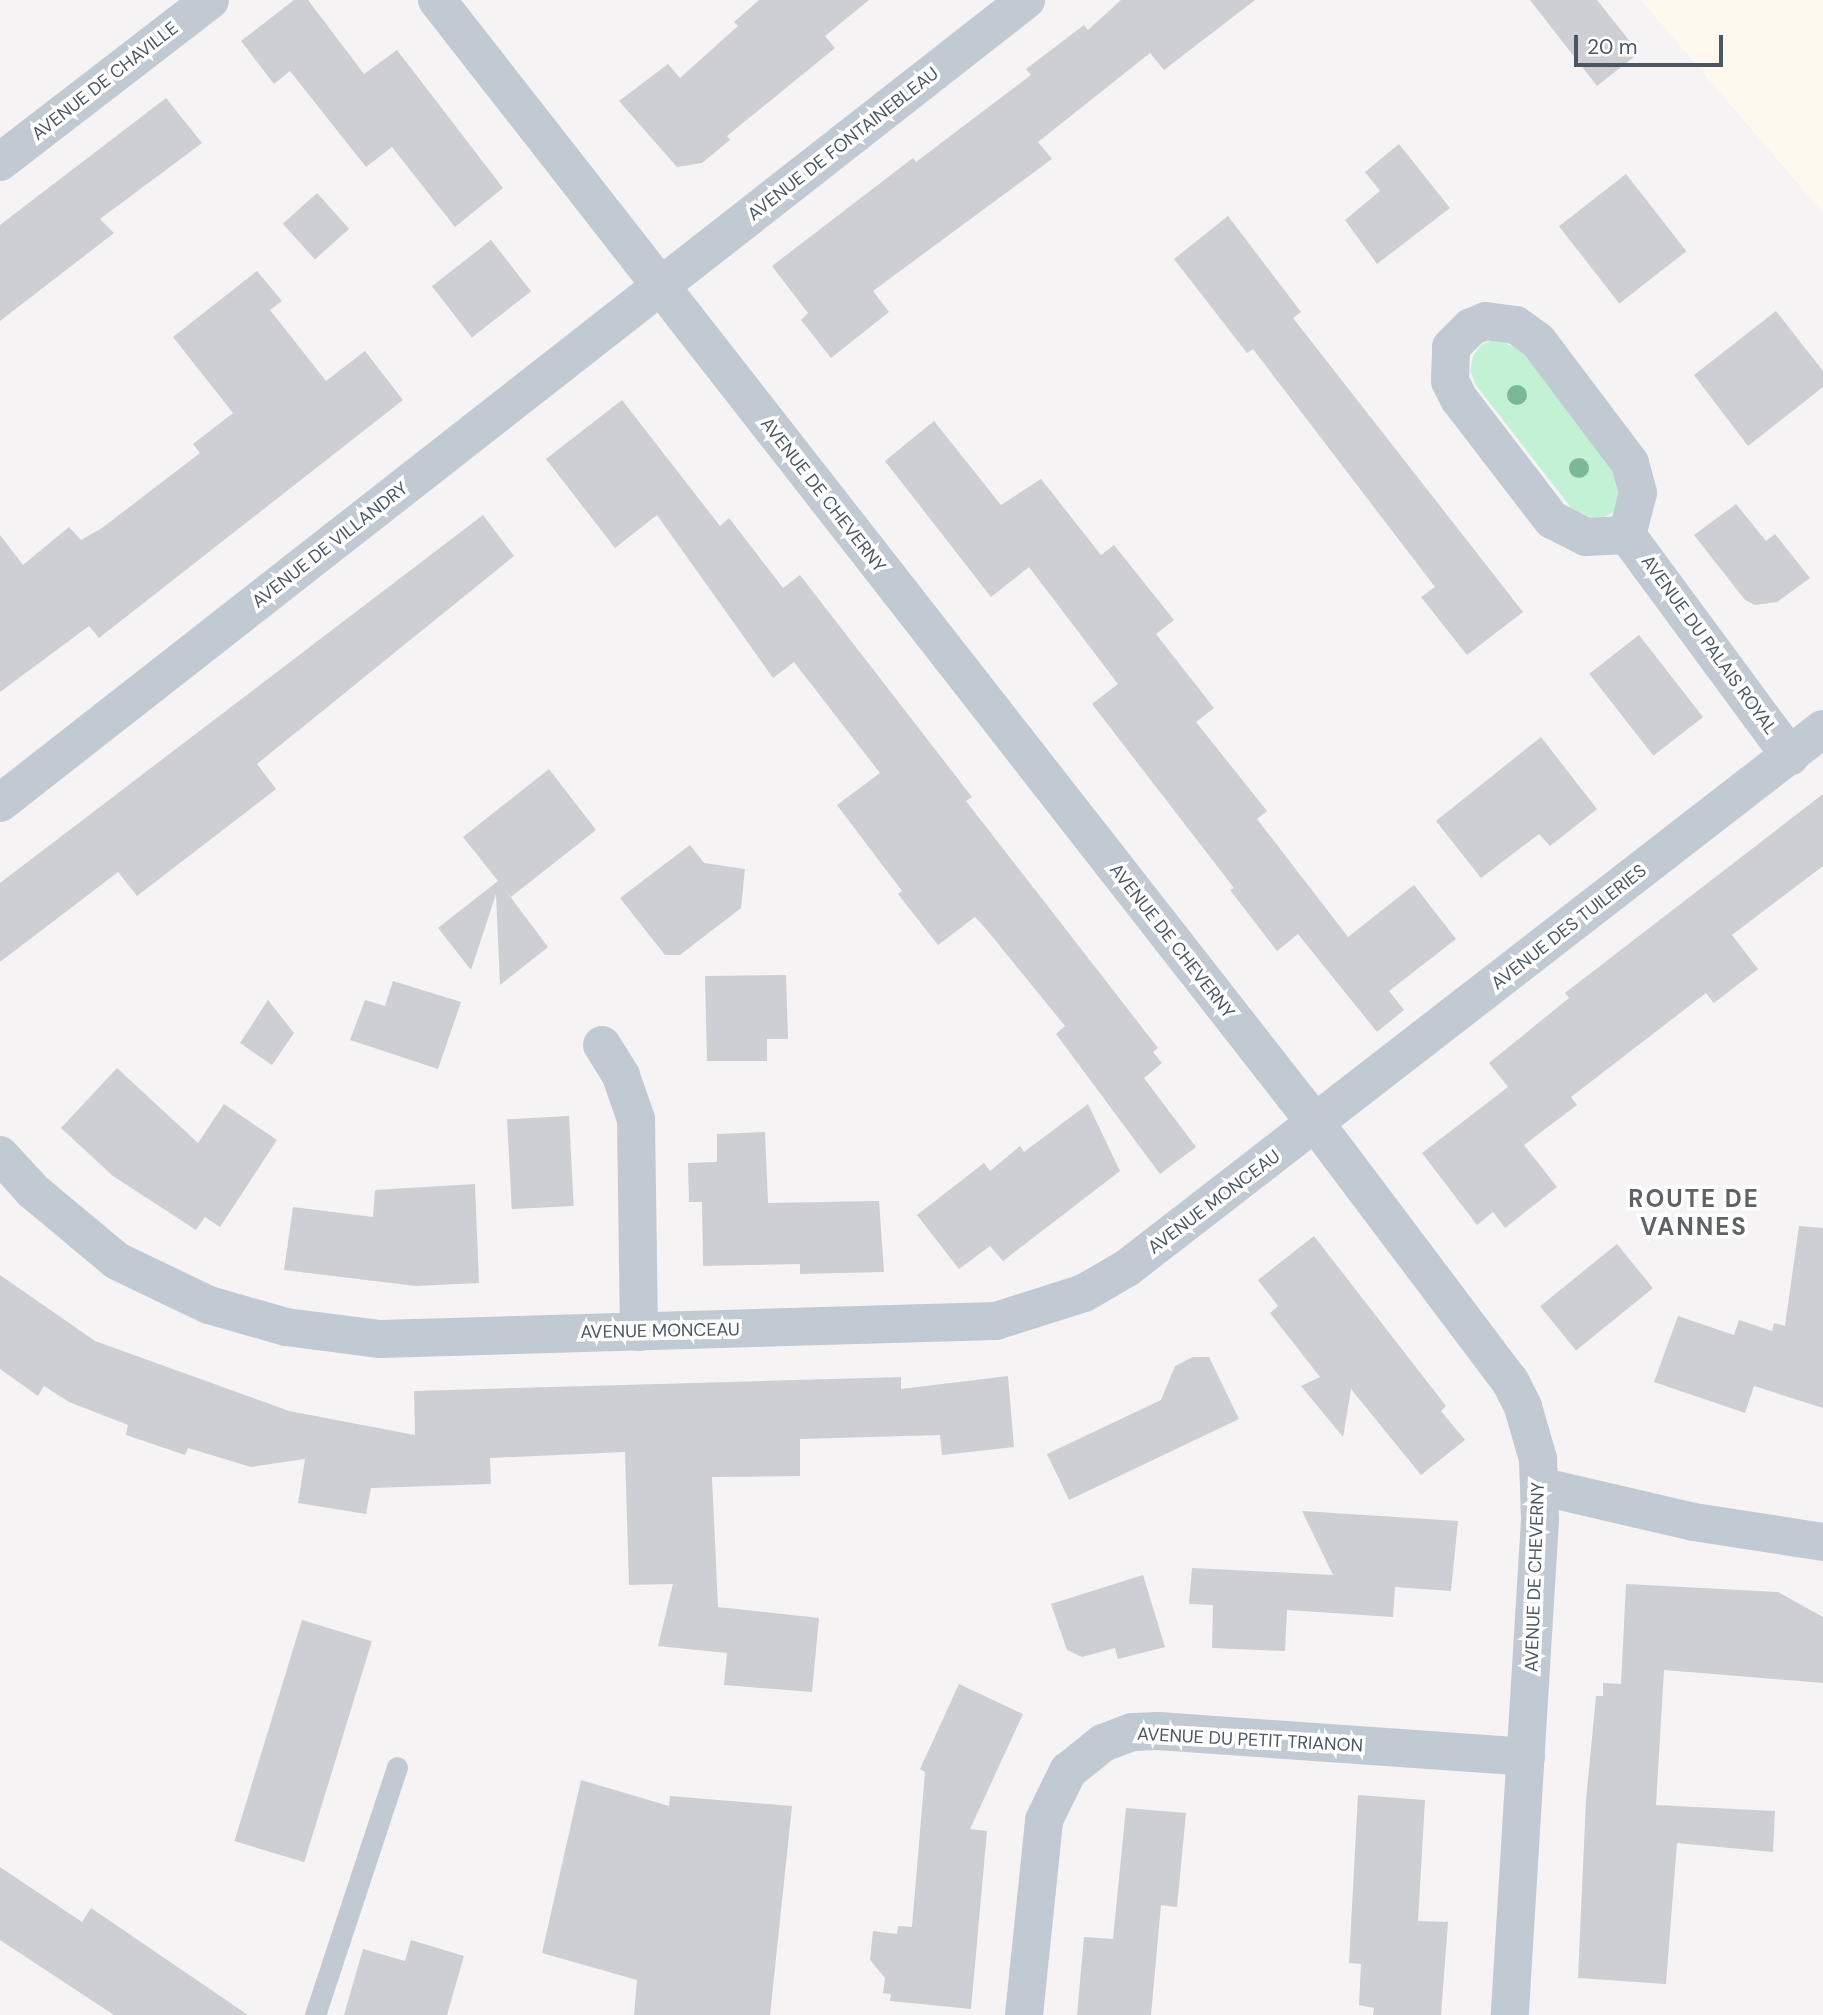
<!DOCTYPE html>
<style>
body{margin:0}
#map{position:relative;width:1823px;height:2015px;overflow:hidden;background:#f5f3f3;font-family:"DM Sans",sans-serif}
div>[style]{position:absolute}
.commercial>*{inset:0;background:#fdf9ef}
.green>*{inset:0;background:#c3f1d5}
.building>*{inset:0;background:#cdcfd5;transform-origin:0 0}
.service>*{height:21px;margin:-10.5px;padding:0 10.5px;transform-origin:10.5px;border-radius:10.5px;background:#c1cad2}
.minor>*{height:38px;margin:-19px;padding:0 19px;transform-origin:19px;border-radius:19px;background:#c1cad2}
.trees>*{width:20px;height:20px;margin:-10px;border-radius:50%;background:#7bb799}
span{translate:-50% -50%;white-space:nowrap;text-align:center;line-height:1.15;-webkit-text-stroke:7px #fff;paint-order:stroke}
.street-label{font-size:18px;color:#4a5661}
.district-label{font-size:24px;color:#5f6368;font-weight:700;letter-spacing:2px}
.scale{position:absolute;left:1574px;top:35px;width:149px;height:32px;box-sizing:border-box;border:4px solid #4a5661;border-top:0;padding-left:9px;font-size:21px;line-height:24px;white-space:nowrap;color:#4a5661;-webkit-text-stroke:5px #fff;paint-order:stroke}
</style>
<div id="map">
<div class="commercial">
<i style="clip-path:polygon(1641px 0,1823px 0,1823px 213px)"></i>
</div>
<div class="green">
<i style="clip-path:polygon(1495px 339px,1521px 350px,1616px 475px,1619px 503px,1611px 514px,1597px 520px,1572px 509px,1476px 385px,1470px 371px,1473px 356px,1481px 345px)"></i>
</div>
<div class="building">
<i style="clip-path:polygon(294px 0,308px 0,364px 74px,397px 50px,503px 188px,455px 227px,392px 147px,366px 167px,290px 71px,274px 84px,241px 41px)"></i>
<i style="clip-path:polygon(759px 0,869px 0,825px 36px,835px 48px,727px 136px,730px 140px,702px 163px,677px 167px,619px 101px,668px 64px,680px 78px,738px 26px,734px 22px)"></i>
<i style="clip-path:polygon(1121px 0,1255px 0,1164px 70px,1150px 53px,1038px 142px,1052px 159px,873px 291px,889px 312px,831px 358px,801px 320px,808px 313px,772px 266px,913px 158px,916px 162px,1031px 75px,1026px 69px,1084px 25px,1088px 30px)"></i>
<i style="clip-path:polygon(1530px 0,1597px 0,1639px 53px,1597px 86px)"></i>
<i style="clip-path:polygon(166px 98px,202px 143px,100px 219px,114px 233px,0 321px,0 225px)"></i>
<i style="clip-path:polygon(1399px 144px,1450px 208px,1377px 264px,1345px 220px,1380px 191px,1365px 172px)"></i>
<i style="left:1626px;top:174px;width:98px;height:85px;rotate:52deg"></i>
<i style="left:317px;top:193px;width:48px;height:46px;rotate:48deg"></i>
<i style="clip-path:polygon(1228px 216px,1301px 312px,1293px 318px,1523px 612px,1467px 655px,1421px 597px,1435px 587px,1253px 349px,1247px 353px,1174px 259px)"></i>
<i style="left:491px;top:240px;width:65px;height:75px;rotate:52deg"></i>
<i style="clip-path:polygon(257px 271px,282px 301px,270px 310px,326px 381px,365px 351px,403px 400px,99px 638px,89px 626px,0 692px,0 535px,23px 565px,69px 527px,81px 540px,102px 528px,200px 453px,193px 444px,233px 413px,173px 337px)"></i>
<i style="clip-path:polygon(1776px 311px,1823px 371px,1823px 387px,1748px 446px,1694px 375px)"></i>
<i style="clip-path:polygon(622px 400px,720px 526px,729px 518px,783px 588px,800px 575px,972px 797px,966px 801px,1158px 1048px,1153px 1052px,1162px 1063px,1144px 1078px,1196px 1147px,1160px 1174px,1056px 1034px,1065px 1026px,986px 929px,975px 917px,938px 945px,898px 894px,902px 891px,837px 805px,880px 773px,794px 662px,773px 678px,657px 515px,615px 548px,546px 459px)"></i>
<i style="clip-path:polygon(934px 421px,1001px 505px,1041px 479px,1101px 555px,1114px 545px,1174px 620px,1156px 634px,1214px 708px,1196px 722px,1267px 811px,1257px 819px,1348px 937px,1414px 885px,1456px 939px,1389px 991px,1404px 1010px,1377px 1032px,1298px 934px,1277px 951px,1230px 890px,1234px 888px,1092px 704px,1118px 684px,1029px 567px,991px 597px,885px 461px)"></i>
<i style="clip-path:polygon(1736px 504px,1766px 541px,1775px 534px,1810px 578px,1777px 602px,1755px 605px,1745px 600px,1694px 535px)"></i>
<i style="clip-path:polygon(483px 515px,514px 556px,257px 764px,276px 789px,137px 896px,118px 872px,0 962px,0 883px)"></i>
<i style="left:1639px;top:635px;width:104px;height:63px;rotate:52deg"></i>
<i style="clip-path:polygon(1541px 737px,1597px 809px,1550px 846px,1539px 834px,1481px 878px,1436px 821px)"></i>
<i style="clip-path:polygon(549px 769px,596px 830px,511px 897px,500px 883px,548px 947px,500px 985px,496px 894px,471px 970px,438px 928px,498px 881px,463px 837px)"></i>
<i style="clip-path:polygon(1823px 794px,1823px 866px,1732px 935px,1758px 969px,1714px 1003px,1706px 993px,1571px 1097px,1577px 1105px,1524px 1145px,1557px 1187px,1505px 1228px,1493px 1212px,1477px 1225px,1422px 1153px,1508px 1087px,1489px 1063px,1569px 998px,1565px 993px)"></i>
<i style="clip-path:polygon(690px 845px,704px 863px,745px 869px,741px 908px,680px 955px,665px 955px,620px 898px)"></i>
<i style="clip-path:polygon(786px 975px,788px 1039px,767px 1039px,767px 1061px,707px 1061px,705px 976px)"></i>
<i style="clip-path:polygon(393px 981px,461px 1002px,438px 1069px,350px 1040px,365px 1000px,385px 1006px)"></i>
<i style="clip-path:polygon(268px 1000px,294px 1033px,272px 1065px,240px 1043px)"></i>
<i style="clip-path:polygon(117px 1068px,198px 1143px,224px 1104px,277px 1140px,220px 1227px,205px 1217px,196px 1230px,113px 1176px,61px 1128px)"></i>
<i style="clip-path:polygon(1088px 1104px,1120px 1171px,1003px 1261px,990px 1246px,959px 1269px,917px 1215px,984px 1163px,990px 1171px,1020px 1146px,1024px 1152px)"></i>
<i style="left:569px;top:1116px;width:90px;height:62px;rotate:87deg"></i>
<i style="clip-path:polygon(765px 1132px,768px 1203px,879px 1201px,884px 1272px,800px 1274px,800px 1264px,703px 1266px,702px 1202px,689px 1202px,688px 1163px,717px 1162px,717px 1134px)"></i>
<i style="clip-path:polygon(475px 1184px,479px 1283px,416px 1286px,284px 1270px,293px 1207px,373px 1217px,375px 1190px)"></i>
<i style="clip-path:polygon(1799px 1226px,1823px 1228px,1823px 1408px,1754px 1386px,1745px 1413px,1654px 1382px,1678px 1316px,1734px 1335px,1739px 1320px,1772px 1331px,1774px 1323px,1785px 1326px)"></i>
<i style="clip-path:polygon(1314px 1236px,1446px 1406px,1441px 1411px,1465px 1440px,1421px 1475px,1351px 1389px,1343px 1437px,1301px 1386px,1320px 1377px,1270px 1313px,1278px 1306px,1258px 1280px)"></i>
<i style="left:1617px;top:1244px;width:57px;height:99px;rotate:51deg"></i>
<i style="clip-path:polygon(0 1275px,95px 1341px,289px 1411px,415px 1435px,414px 1391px,901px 1377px,901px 1389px,1008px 1376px,1014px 1447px,942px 1455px,940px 1435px,800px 1439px,800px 1476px,712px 1477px,718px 1607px,819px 1618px,812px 1692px,724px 1685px,727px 1653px,658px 1646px,673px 1584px,629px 1585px,625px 1452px,490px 1458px,491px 1484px,371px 1488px,366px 1514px,298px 1503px,305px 1459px,251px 1467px,188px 1448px,185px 1455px,126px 1435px,128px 1425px,69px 1402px,44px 1386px,38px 1396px,0 1369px)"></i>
<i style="clip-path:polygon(1193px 1357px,1209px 1357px,1239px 1419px,1069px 1500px,1047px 1454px,1161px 1400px,1175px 1366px)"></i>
<i style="clip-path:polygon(1302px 1511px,1458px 1521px,1451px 1591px,1395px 1587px,1393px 1617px,1287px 1610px,1285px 1651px,1212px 1648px,1213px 1605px,1189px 1604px,1192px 1568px,1333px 1575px)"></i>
<i style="clip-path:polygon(1143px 1575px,1165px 1647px,1118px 1659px,1115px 1648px,1082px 1657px,1067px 1650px,1051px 1604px)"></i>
<i style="clip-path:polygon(1626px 1584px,1778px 1592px,1823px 1617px,1823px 1683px,1664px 1670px,1656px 1805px,1775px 1811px,1773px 1852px,1677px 1843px,1666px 1984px,1578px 1978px,1586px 1800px,1596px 1696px,1603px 1696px,1603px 1683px,1621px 1684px)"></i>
<i style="left:302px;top:1620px;width:73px;height:231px;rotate:17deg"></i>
<i style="clip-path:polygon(959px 1684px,1023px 1714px,970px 1829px,987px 1831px,971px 2009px,890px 2001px,891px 1994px,883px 1993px,885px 1978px,870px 1960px,873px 1931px,897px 1934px,898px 1926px,912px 1927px,925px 1772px,920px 1769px)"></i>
<i style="clip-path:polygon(581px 1780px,669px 1806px,670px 1796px,792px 1806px,770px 2015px,634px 2015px,637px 1980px,542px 1953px)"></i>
<i style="clip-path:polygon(1358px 1795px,1425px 1800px,1418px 1921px,1448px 1922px,1441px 2015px,1373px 2015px,1374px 2008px,1359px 2005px,1361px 1964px,1349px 1963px)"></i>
<i style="clip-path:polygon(1126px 1808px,1186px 1813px,1177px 1907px,1161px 1905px,1151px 2015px,1077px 2015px,1084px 1937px,1113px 1939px)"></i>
<i style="clip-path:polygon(0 1867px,82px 1922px,91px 1908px,248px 2015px,114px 2015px,0 1940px)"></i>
<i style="clip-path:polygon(411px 1940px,464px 1956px,447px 2015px,344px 2015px,363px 1949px,405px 1961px)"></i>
</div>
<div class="service">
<i style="left:315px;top:2015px;width:261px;rotate:-71.7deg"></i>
</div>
<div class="minor">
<i style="left:437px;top:0;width:1427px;rotate:51.97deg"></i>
<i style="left:1316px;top:1124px;width:322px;rotate:53deg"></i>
<i style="left:1510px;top:1381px;width:29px;rotate:63deg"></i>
<i style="left:1523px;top:1407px;width:54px;rotate:73.9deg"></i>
<i style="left:1538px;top:1459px;width:61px;rotate:88.1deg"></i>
<i style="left:1540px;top:1520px;width:496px;rotate:93.5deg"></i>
<i style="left:0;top:162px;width:265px;rotate:-37.6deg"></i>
<i style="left:1486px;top:321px;width:30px;rotate:8deg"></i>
<i style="left:1516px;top:325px;width:27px;rotate:36deg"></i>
<i style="left:1538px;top:341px;width:153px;rotate:53deg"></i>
<i style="left:1630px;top:463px;width:31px;rotate:75deg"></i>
<i style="left:1638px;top:493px;width:43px;rotate:104.7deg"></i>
<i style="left:1627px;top:535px;width:41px;rotate:177.2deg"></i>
<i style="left:1586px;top:537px;width:38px;rotate:-153deg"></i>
<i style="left:1552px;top:520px;width:153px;rotate:-127.5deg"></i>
<i style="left:1459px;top:399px;width:20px;rotate:-117deg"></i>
<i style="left:1450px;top:381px;width:34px;rotate:-88deg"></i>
<i style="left:1451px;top:347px;width:28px;rotate:-45deg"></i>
<i style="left:1471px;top:327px;width:16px;rotate:-22deg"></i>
<i style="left:1627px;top:535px;width:275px;rotate:53.6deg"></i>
<i style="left:0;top:803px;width:1303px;rotate:-38.05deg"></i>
<i style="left:602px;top:1045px;width:36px;rotate:58deg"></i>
<i style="left:621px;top:1076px;width:46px;rotate:70.8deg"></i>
<i style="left:636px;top:1119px;width:213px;rotate:89.2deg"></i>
<i style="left:0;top:1155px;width:49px;rotate:47.5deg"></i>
<i style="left:33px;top:1191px;width:109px;rotate:39.8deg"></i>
<i style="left:117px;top:1261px;width:102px;rotate:25.6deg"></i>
<i style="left:209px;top:1305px;width:80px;rotate:15.9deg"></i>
<i style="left:286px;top:1327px;width:95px;rotate:7.3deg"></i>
<i style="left:380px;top:1339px;width:616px;rotate:-1.67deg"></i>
<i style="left:996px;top:1321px;width:92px;rotate:-17.7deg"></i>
<i style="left:1084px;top:1293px;width:50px;rotate:-30.2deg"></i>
<i style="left:1127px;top:1268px;width:880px;rotate:-37.76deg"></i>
<i style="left:1539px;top:1486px;width:159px;rotate:13.1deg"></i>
<i style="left:1694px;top:1522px;width:131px;rotate:8.8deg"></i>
<i style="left:1024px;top:2015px;width:196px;rotate:-84.1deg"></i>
<i style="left:1044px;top:1820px;width:55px;rotate:-63.9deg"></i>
<i style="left:1068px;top:1771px;width:45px;rotate:-38.7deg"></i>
<i style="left:1103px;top:1743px;width:31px;rotate:-21deg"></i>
<i style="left:1132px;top:1732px;width:26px;rotate:-2deg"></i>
<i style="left:1158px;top:1731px;width:369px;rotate:4deg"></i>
</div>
<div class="trees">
<i style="left:1517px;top:395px"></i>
<i style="left:1579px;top:468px"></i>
</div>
<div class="street-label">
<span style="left:105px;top:81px;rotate:-38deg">AVENUE DE CHAVILLE</span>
<span style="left:843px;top:144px;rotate:-38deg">AVENUE DE FONTAINEBLEAU</span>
<span style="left:823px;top:495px;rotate:52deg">AVENUE DE CHEVERNY</span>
<span style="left:330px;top:545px;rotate:-38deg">AVENUE DE VILLANDRY</span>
<span style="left:1709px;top:645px;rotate:54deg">AVENUE DU PALAIS ROYAL</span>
<span style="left:1569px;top:927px;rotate:-38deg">AVENUE DES TUILERIES</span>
<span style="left:1172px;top:941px;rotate:52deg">AVENUE DE CHEVERNY</span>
<span style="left:1214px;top:1202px;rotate:-37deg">AVENUE MONCEAU</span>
<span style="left:660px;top:1331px;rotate:-1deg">AVENUE MONCEAU</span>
<span style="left:1535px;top:1577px;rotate:-88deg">AVENUE DE CHEVERNY</span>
<span style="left:1250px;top:1740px;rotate:3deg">AVENUE DU PETIT TRIANON</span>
</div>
<div class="district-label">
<span style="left:1694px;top:1213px">ROUTE DE<br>VANNES</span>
</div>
<div class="scale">20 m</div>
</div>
